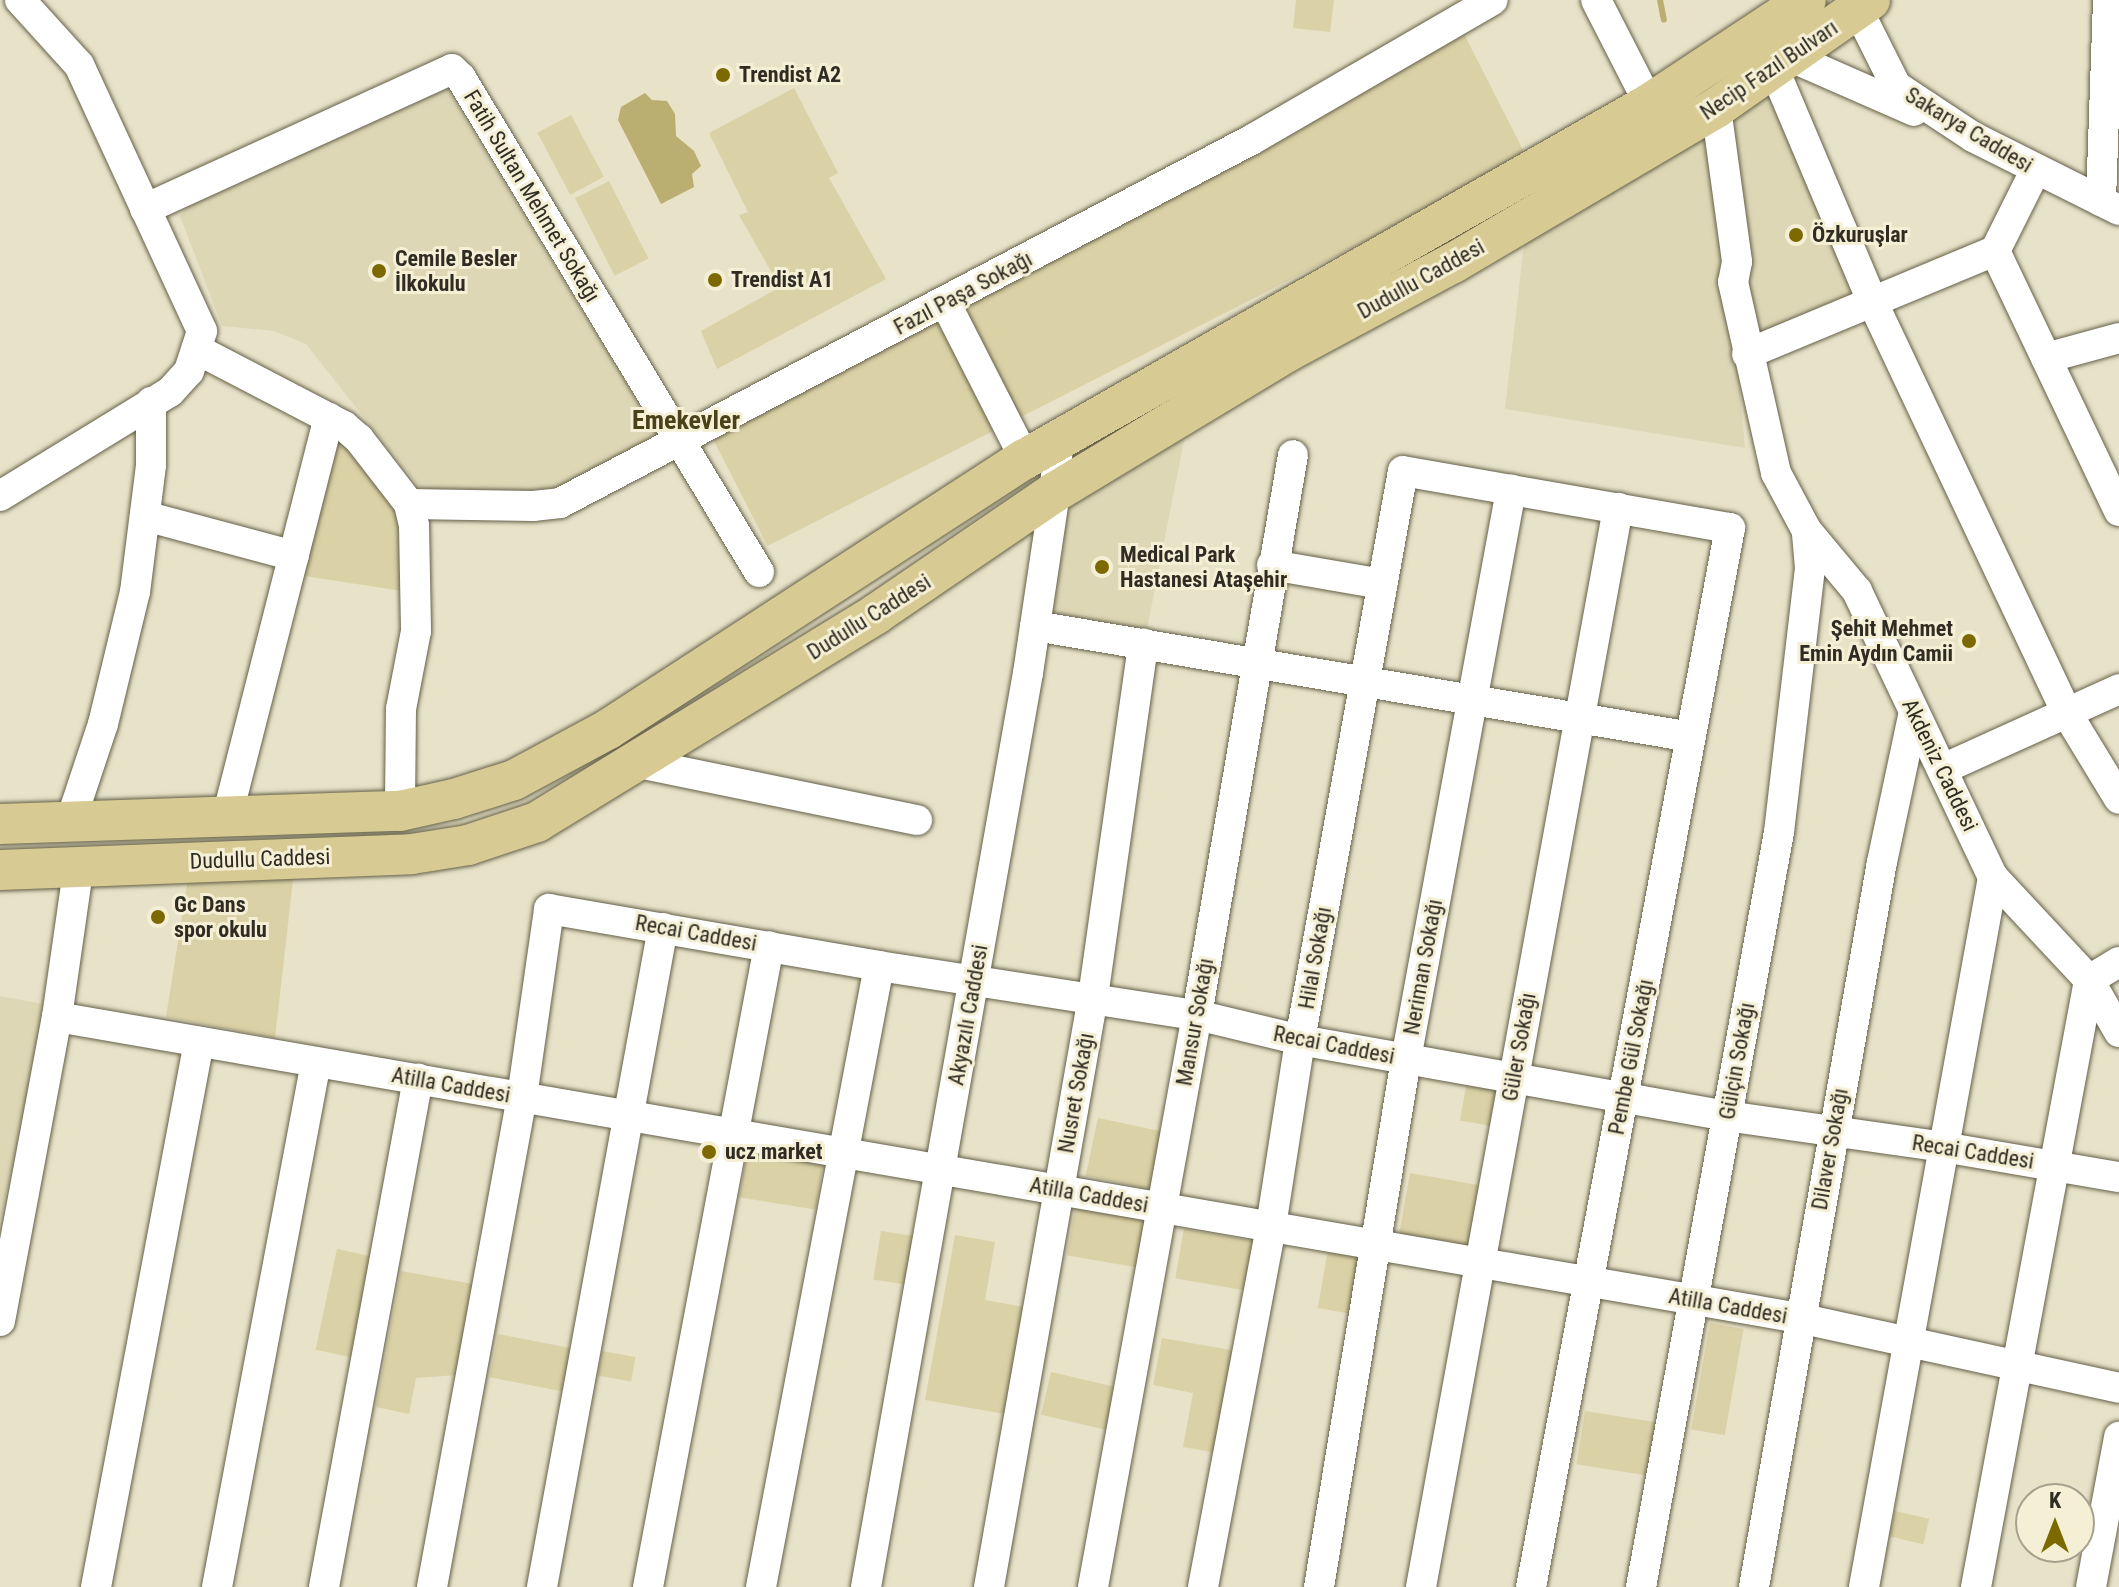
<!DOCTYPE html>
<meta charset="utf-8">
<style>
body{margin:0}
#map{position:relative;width:2119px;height:1587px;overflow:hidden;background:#e7e2c8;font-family:"Roboto Condensed",sans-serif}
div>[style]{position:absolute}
.built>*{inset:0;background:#ddd7b6}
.green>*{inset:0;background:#dad1a6;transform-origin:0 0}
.water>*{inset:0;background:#bbae71}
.stream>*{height:6px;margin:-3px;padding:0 3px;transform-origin:3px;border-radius:3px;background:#bbae71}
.roads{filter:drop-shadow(0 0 2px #656049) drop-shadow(0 0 2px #656049)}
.minor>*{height:30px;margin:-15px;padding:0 15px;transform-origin:15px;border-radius:15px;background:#fff}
.major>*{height:40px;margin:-20px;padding:0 20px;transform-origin:20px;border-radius:20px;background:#d7cb93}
.dots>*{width:22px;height:22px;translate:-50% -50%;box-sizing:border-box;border:4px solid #f5efd5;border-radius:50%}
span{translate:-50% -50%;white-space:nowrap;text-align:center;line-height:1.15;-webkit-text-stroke:6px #f5efd5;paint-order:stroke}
.street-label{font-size:22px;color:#2f2c23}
.poi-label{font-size:22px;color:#2f2c23;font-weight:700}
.left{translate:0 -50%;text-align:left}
.right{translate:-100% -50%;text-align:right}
.quarter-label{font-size:26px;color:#4a4118;font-weight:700}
.north{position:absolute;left:2015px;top:1483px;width:80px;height:80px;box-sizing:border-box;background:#f5efd5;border:2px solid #a6a18e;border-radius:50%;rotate:0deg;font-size:22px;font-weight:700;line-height:32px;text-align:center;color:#2f2c23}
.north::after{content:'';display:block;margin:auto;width:28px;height:36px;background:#7c6a01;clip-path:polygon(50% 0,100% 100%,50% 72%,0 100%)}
</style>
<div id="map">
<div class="built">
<i style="clip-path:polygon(444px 85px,662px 442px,554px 492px,439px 491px,419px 487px,306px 344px,274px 331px,222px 326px,180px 216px,192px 201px)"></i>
<i style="clip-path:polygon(1773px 85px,1870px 316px,1762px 364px,1724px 121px)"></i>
<i style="clip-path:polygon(1705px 126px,1736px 347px,1745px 448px,1505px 409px,1525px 236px)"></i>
<i style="clip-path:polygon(1185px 435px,1145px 639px,1048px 620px,1062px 511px)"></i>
<i style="clip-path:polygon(0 996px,49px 1005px,0 1221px)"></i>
</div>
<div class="green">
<i style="clip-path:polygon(1296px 0,1334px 0,1330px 32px,1293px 28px)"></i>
<i style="left:1464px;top:34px;width:140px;height:853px;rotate:63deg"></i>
<i style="clip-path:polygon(794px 88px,838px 173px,829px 178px,886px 279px,717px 369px,701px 331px,780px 287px,739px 215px,748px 212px,709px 133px)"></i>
<i style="left:571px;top:115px;width:70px;height:38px;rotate:62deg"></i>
<i style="left:609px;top:181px;width:87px;height:38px;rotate:63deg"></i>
<i style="clip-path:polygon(331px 431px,363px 453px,406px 526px,409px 592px,298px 575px)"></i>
<i style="clip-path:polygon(294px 871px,275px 1038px,166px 1017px,189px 873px)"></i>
<i style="left:1467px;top:1081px;width:45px;height:40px;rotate:10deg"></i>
<i style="left:1098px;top:1118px;width:75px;height:59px;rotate:12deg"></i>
<i style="left:748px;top:1144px;width:77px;height:54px;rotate:9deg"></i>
<i style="left:1410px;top:1173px;width:85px;height:63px;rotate:10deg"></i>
<i style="left:1076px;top:1203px;width:80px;height:53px;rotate:10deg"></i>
<i style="left:1184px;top:1229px;width:77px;height:50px;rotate:10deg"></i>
<i style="left:881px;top:1231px;width:39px;height:49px;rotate:9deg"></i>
<i style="clip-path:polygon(955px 1235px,995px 1242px,985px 1300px,1023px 1307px,1005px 1414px,925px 1400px)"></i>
<i style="left:337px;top:1249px;width:42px;height:103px;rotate:12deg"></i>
<i style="left:1328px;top:1250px;width:46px;height:59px;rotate:10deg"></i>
<i style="clip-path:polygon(401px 1271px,473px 1284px,456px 1375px,416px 1378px,409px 1414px,376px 1407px)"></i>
<i style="left:1710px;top:1323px;width:34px;height:108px;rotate:10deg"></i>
<i style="left:498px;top:1334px;width:80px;height:44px;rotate:11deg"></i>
<i style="clip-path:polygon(1162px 1338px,1242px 1352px,1223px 1454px,1183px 1447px,1193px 1393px,1153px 1385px)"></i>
<i style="left:602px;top:1351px;width:34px;height:25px;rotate:10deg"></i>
<i style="left:1051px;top:1372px;width:74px;height:44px;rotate:13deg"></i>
<i style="left:1585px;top:1411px;width:86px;height:54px;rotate:9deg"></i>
<i style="left:1895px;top:1511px;width:35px;height:26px;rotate:13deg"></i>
</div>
<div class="water">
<i style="clip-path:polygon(645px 93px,652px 100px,667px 101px,675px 114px,676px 136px,694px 151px,701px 166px,692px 174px,694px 187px,661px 204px,618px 120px,621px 107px)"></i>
</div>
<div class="stream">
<i style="left:1660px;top:0;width:20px;rotate:79deg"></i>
</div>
<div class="roads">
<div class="minor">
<i style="left:1596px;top:0;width:138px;rotate:62.9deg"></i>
<i style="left:1858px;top:10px;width:85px;rotate:63.4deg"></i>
<i style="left:1896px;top:86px;width:92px;rotate:33.5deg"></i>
<i style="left:1973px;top:137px;width:163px;rotate:26.6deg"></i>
<i style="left:1791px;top:57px;width:134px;rotate:23.7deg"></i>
<i style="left:1774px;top:69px;width:254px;rotate:67.1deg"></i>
<i style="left:1873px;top:303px;width:456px;rotate:64.7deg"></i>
<i style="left:2068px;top:715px;width:98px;rotate:58.7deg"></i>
<i style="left:1716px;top:108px;width:155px;rotate:82.2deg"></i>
<i style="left:1737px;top:262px;width:20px;rotate:101deg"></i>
<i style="left:1733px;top:282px;width:196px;rotate:77.3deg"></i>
<i style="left:1776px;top:473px;width:66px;rotate:61.9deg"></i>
<i style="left:1807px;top:531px;width:78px;rotate:50.2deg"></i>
<i style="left:1857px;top:591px;width:317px;rotate:64.6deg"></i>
<i style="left:1993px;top:877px;width:141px;rotate:47deg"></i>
<i style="left:2089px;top:980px;width:60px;rotate:60deg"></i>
<i style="left:2101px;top:201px;width:201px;rotate:-88deg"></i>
<i style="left:145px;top:209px;width:337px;rotate:-24.5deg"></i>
<i style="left:452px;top:69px;width:13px;rotate:45deg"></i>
<i style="left:461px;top:78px;width:577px;rotate:58.9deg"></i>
<i style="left:1995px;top:251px;width:288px;rotate:64.5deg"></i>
<i style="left:945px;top:302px;width:176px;rotate:63deg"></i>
<i style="left:198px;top:350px;width:165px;rotate:27.5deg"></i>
<i style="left:344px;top:426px;width:20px;rotate:41deg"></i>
<i style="left:359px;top:439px;width:82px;rotate:52.4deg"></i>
<i style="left:409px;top:504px;width:22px;rotate:77deg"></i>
<i style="left:414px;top:525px;width:106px;rotate:88.9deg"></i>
<i style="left:416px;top:631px;width:79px;rotate:100.9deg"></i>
<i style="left:401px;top:709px;width:102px;rotate:90.6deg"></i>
<i style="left:1747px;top:354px;width:269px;rotate:-22.6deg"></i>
<i style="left:1995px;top:251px;width:89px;rotate:-63.4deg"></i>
<i style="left:2046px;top:358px;width:76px;rotate:-15.3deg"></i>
<i style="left:0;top:496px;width:199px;rotate:-31.5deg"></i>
<i style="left:170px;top:392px;width:28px;rotate:-48deg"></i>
<i style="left:189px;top:371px;width:42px;rotate:-72deg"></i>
<i style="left:202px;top:331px;width:293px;rotate:-114.8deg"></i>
<i style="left:79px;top:65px;width:88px;rotate:-132.2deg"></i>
<i style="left:409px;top:504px;width:124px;rotate:0.9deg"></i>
<i style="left:533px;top:506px;width:27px;rotate:-6deg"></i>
<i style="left:560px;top:503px;width:783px;rotate:-27.71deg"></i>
<i style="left:1253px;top:139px;width:277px;rotate:-30.1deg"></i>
<i style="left:145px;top:516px;width:154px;rotate:15deg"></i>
<i style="left:1272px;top:565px;width:112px;rotate:9.8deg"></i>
<i style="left:1035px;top:626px;width:665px;rotate:9.6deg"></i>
<i style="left:634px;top:762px;width:289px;rotate:11.6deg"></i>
<i style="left:1943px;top:769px;width:193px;rotate:-24.4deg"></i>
<i style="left:227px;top:817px;width:412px;rotate:-75.7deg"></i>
<i style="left:71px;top:820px;width:101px;rotate:-71.6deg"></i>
<i style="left:103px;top:724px;width:136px;rotate:-76.4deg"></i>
<i style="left:135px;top:592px;width:128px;rotate:-82.8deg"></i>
<i style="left:151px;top:465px;width:63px;rotate:-90deg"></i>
<i style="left:2089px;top:980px;width:35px;rotate:-31deg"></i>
<i style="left:57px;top:1017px;width:1768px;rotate:9.8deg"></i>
<i style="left:1799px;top:1318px;width:328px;rotate:12.3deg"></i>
<i style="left:0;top:1321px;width:309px;rotate:-79.4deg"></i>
<i style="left:57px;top:1017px;width:154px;rotate:-81.8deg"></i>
<i style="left:96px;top:1587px;width:555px;rotate:-79.3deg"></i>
<i style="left:217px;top:1587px;width:534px;rotate:-79.32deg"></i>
<i style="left:324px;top:1587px;width:517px;rotate:-79.52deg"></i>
<i style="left:432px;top:1587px;width:498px;rotate:-79.6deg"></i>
<i style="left:522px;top:1097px;width:190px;rotate:-81.8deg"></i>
<i style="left:549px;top:909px;width:335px;rotate:9.8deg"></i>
<i style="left:879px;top:966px;width:322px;rotate:8.8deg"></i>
<i style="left:1197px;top:1015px;width:106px;rotate:13.6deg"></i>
<i style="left:1300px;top:1040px;width:433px;rotate:10.1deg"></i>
<i style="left:1726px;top:1116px;width:219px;rotate:8.1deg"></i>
<i style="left:1943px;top:1147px;width:179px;rotate:9.7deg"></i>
<i style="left:542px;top:1587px;width:670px;rotate:-79.6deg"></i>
<i style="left:648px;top:1587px;width:652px;rotate:-79.31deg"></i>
<i style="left:761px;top:1587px;width:632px;rotate:-79.24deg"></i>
<i style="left:866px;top:1587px;width:928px;rotate:-79.95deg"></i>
<i style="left:1028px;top:673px;width:183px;rotate:-81.5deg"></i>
<i style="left:1055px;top:492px;width:51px;rotate:-86.6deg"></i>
<i style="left:989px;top:1587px;width:599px;rotate:-80deg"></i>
<i style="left:1093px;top:997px;width:357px;rotate:-81.9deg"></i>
<i style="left:1093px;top:1587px;width:581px;rotate:-79.7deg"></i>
<i style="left:1197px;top:1015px;width:568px;rotate:-80.27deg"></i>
<i style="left:1203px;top:1587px;width:367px;rotate:-79.3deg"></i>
<i style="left:1271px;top:1226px;width:188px;rotate:-81.1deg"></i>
<i style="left:1300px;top:1040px;width:578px;rotate:-79.74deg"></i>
<i style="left:1403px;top:471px;width:332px;rotate:9.9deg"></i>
<i style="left:1730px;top:528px;width:1078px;rotate:100.64deg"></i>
<i style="left:1319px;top:1587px;width:535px;rotate:-80.64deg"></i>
<i style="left:1406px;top:1059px;width:579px;rotate:-79.54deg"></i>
<i style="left:1421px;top:1587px;width:1097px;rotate:-79.65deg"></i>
<i style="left:1641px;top:1587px;width:768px;rotate:-79.64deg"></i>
<i style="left:1779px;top:832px;width:266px;rotate:-83.3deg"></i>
<i style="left:1810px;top:568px;width:37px;rotate:-95deg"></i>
<i style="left:1754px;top:1587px;width:736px;rotate:-79.99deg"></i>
<i style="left:1882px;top:862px;width:153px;rotate:-78deg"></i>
<i style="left:1864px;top:1587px;width:722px;rotate:-79.7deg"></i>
<i style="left:1976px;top:1587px;width:617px;rotate:-79.45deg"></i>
<i style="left:2091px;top:1587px;width:153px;rotate:-79.4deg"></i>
</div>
<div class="major">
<i style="left:0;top:824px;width:400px;rotate:-1.9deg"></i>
<i style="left:400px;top:811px;width:55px;rotate:-12.5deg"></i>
<i style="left:454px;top:799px;width:63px;rotate:-17.6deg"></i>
<i style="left:514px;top:780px;width:106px;rotate:-28.3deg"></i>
<i style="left:607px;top:730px;width:498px;rotate:-33deg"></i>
<i style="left:1025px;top:459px;width:718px;rotate:-29.64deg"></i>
<i style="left:1649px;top:104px;width:188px;rotate:-33.5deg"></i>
<i style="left:0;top:870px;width:412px;rotate:-2.2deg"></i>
<i style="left:412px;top:854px;width:57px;rotate:-9.1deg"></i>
<i style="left:468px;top:845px;width:73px;rotate:-18.4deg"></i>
<i style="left:537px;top:822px;width:398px;rotate:-31.5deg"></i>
<i style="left:876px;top:614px;width:217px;rotate:-34.3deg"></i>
<i style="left:1055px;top:492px;width:271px;rotate:-31.1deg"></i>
<i style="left:1287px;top:352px;width:188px;rotate:-28.2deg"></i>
<i style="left:1453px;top:263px;width:305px;rotate:-30.5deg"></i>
<i style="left:1716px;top:108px;width:188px;rotate:-35deg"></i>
</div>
</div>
<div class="dots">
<i style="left:723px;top:75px;background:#7c6a01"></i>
<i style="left:1796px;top:235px;background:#7c6a01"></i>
<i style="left:379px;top:271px;background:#7c6a01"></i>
<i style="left:715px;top:280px;background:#7c6a01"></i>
<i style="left:1102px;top:567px;background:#7c6a01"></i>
<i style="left:1969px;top:641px;background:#7c6a01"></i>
<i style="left:158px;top:917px;background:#7c6a01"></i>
<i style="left:709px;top:1152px;background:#7c6a01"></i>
</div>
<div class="street-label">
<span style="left:1769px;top:70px;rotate:-34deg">Necip Fazıl Bulvarı</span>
<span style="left:1969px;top:130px;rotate:31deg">Sakarya Caddesi</span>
<span style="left:532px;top:196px;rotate:59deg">Fatih Sultan Mehmet Sokağı</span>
<span style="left:1421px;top:279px;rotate:-29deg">Dudullu Caddesi</span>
<span style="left:963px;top:293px;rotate:-28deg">Fazıl Paşa Sokağı</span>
<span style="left:869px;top:617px;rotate:-32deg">Dudullu Caddesi</span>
<span style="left:1940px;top:765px;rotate:64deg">Akdeniz Caddesi</span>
<span style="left:260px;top:859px;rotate:-2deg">Dudullu Caddesi</span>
<span style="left:696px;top:933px;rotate:10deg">Recai Caddesi</span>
<span style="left:1315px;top:958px;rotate:-80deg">Hilal Sokağı</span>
<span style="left:1423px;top:967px;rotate:-80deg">Neriman Sokağı</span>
<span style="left:968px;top:1015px;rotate:-80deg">Akyazılı Caddesi</span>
<span style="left:1195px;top:1022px;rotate:-80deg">Mansur Sokağı</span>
<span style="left:1334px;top:1045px;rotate:11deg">Recai Caddesi</span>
<span style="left:1519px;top:1047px;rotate:-80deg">Güler Sokağı</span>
<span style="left:1631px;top:1057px;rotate:-79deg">Pembe Gül Sokağı</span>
<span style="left:1737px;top:1061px;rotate:-80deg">Gülçin Sokağı</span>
<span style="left:451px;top:1085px;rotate:10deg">Atilla Caddesi</span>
<span style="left:1076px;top:1093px;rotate:-80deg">Nusret Sokağı</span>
<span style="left:1830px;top:1149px;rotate:-80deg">Dilaver Sokağı</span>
<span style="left:1973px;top:1152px;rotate:9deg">Recai Caddesi</span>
<span style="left:1089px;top:1195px;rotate:10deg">Atilla Caddesi</span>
<span style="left:1728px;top:1306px;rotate:10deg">Atilla Caddesi</span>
</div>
<div class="poi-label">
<span class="left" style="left:739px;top:75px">Trendist A2</span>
<span class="left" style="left:1812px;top:235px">Özkuruşlar</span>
<span class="left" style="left:395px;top:271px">Cemile Besler<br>İlkokulu</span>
<span class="left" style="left:731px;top:280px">Trendist A1</span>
<span class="left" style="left:1120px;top:567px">Medical Park<br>Hastanesi Ataşehir</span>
<span class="right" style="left:1953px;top:641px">Şehit Mehmet<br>Emin Aydın Camii</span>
<span class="left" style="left:174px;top:917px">Gc Dans<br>spor okulu</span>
<span class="left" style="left:725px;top:1152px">ucz market</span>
</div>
<div class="quarter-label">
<span style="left:686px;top:421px">Emekevler</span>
</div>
<div class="north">K</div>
</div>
